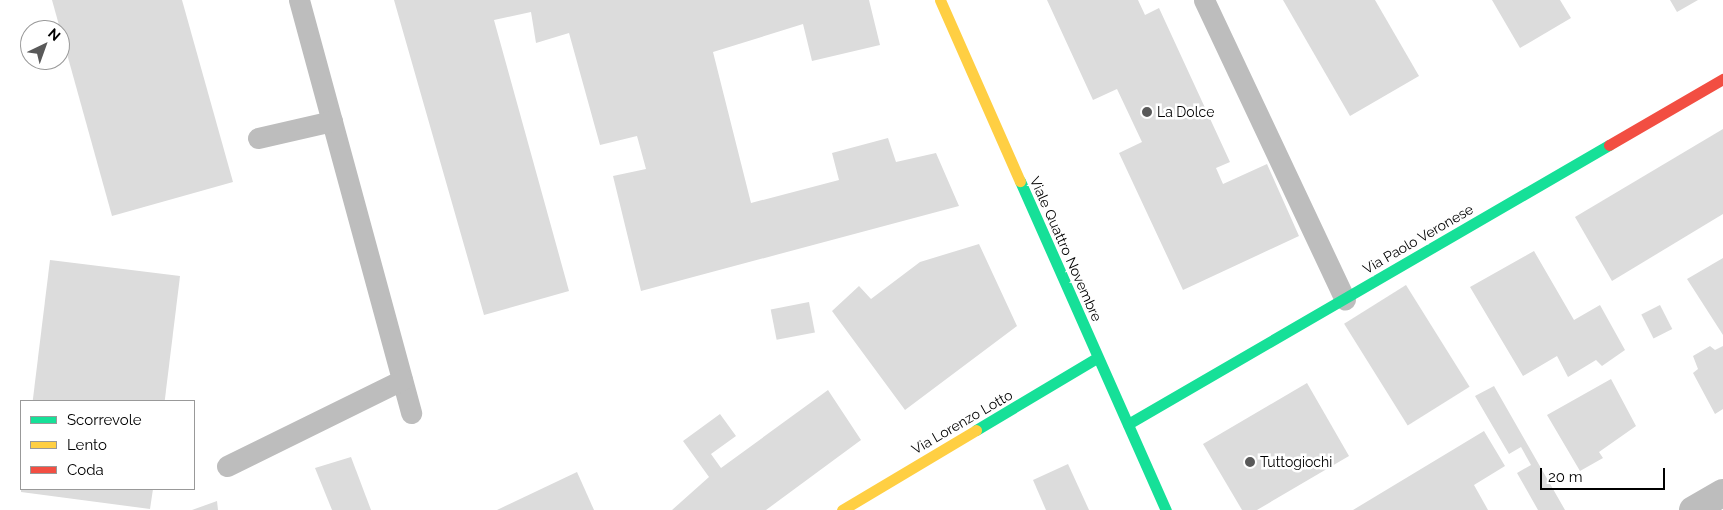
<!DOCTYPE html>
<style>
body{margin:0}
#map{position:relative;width:1723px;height:510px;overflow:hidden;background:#fff;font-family:Raleway,sans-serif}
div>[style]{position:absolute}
.building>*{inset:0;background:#dcdcdc;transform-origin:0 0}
.lane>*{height:21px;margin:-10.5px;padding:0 10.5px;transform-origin:10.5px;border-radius:10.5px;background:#bdbdbd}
.street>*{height:28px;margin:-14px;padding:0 14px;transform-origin:14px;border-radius:14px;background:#bdbdbd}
.fast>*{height:11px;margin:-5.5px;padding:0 5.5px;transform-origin:5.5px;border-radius:5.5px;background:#16e098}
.slow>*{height:11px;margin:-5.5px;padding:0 5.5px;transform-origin:5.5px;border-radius:5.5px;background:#ffcf43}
.jam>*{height:11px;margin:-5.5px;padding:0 5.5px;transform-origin:5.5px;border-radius:5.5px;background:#f24e42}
.dots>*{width:14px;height:14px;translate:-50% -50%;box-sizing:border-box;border:2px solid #fff;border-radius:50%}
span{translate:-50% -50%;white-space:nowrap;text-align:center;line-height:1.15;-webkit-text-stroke:5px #fff;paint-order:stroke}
.poi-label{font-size:14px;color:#000}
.left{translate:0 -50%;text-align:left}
.street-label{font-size:14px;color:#000}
.legend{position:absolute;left:20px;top:400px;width:175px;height:90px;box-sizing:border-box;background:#fff;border:1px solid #999;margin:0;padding:6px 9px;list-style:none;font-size:15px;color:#000}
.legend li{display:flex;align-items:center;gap:10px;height:25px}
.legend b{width:25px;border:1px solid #999}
.north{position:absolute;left:20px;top:20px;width:50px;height:50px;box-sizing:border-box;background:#fff;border:1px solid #999;border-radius:50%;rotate:42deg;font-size:14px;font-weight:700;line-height:20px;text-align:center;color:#000}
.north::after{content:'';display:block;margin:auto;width:18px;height:22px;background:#595959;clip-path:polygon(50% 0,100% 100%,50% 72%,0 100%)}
.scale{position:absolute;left:1540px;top:468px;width:125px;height:22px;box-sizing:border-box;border:2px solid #000;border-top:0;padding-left:6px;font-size:15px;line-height:18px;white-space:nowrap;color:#000;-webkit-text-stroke:4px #fff;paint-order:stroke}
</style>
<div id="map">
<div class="building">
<i style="clip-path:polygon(52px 0,182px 0,233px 182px,112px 216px)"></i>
<i style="clip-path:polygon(394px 0,869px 0,880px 45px,812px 61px,803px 24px,713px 52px,751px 203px,839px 180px,832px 153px,888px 138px,896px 162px,936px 153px,959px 206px,641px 291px,613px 176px,646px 169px,637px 136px,600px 145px,569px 33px,536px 43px,531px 12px,494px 20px,569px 291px,484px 315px)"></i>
<i style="clip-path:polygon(1047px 0,1138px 0,1145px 15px,1159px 8px,1230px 162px,1216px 168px,1223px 184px,1267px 164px,1299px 236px,1183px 290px,1119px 153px,1142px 142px,1117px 89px,1093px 100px)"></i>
<i style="clip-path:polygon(1283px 0,1375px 0,1419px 76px,1350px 116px)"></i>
<i style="clip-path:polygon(1492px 0,1560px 0,1571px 18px,1520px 48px)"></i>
<i style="clip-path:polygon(1670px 0,1698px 0,1677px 12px)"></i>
<i style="clip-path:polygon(1723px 129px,1723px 214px,1612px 281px,1575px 217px)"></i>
<i style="clip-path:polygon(979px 244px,1017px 326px,905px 410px,832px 311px,859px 286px,871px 299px,920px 262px)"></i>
<i style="clip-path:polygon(1534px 251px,1574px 320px,1600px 305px,1625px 350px,1602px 366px,1596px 360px,1568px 377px,1557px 356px,1523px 376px,1470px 287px)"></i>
<i style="clip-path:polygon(1723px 258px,1723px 335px,1687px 279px)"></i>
<i style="left:50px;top:260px;width:131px;height:142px;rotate:7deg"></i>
<i style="left:1406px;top:285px;width:120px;height:73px;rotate:58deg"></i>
<i style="left:809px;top:302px;width:31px;height:39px;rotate:79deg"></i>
<i style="left:1660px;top:305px;width:27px;height:21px;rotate:63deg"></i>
<i style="clip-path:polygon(1710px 346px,1715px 350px,1723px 346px,1723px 409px,1715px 414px,1693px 373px,1698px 369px,1693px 356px)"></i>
<i style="clip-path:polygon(1611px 379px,1636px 426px,1599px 452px,1603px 458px,1580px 471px,1547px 415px)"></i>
<i style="clip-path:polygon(1307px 383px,1349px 456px,1257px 510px,1242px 510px,1203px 444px)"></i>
<i style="clip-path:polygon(1494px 386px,1565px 510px,1538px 510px,1517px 473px,1531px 465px,1521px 447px,1509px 454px,1475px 396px)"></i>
<i style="clip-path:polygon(828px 390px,861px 440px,766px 510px,672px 510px,709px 477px,683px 441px,720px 414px,736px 436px,711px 454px,721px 468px)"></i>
<i style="clip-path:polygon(1484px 431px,1505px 466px,1474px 485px,1488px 510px,1353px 510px)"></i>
<i style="clip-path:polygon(351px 457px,371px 510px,332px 510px,315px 468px)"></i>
<i style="clip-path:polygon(1068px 464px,1089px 510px,1046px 510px,1033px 480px)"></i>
<i style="clip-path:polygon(577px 472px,594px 510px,497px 510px)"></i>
<i style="clip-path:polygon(21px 489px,153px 489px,150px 509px,21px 492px)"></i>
<i style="clip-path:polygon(217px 501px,218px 510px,192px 510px)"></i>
</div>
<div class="lane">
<i style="left:299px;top:0;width:428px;rotate:74.8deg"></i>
<i style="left:1204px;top:0;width:331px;rotate:64.8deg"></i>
<i style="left:258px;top:138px;width:76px;rotate:-12.9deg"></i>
<i style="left:227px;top:466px;width:195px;rotate:-26.2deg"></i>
</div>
<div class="street">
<i style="left:1693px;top:510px;width:34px;rotate:-30deg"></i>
</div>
<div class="fast">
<i style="left:1020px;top:181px;width:360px;rotate:66.1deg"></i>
<i style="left:1128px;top:424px;width:556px;rotate:-30.12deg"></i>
<i style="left:976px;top:430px;width:141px;rotate:-30.8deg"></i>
</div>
<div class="slow">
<i style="left:940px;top:0;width:198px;rotate:66.2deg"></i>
<i style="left:842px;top:510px;width:156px;rotate:-30.8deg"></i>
</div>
<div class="jam">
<i style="left:1609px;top:145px;width:132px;rotate:-30.1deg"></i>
</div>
<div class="dots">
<i style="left:1147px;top:112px;background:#595959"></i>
<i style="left:1250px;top:462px;background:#595959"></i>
</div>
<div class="poi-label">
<span class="left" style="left:1157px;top:112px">La Dolce</span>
<span class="left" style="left:1260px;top:462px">Tuttogiochi</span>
</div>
<div class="street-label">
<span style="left:1418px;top:239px;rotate:-30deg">Via Paolo Veronese</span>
<span style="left:1066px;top:249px;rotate:66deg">Viale Quattro Novembre</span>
<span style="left:962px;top:422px;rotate:-30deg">Via Lorenzo Lotto</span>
</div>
<ul class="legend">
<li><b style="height:6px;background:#16e098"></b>Scorrevole</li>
<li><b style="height:6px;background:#ffcf43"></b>Lento</li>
<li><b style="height:6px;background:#f24e42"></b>Coda</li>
</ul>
<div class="north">N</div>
<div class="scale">20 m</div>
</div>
